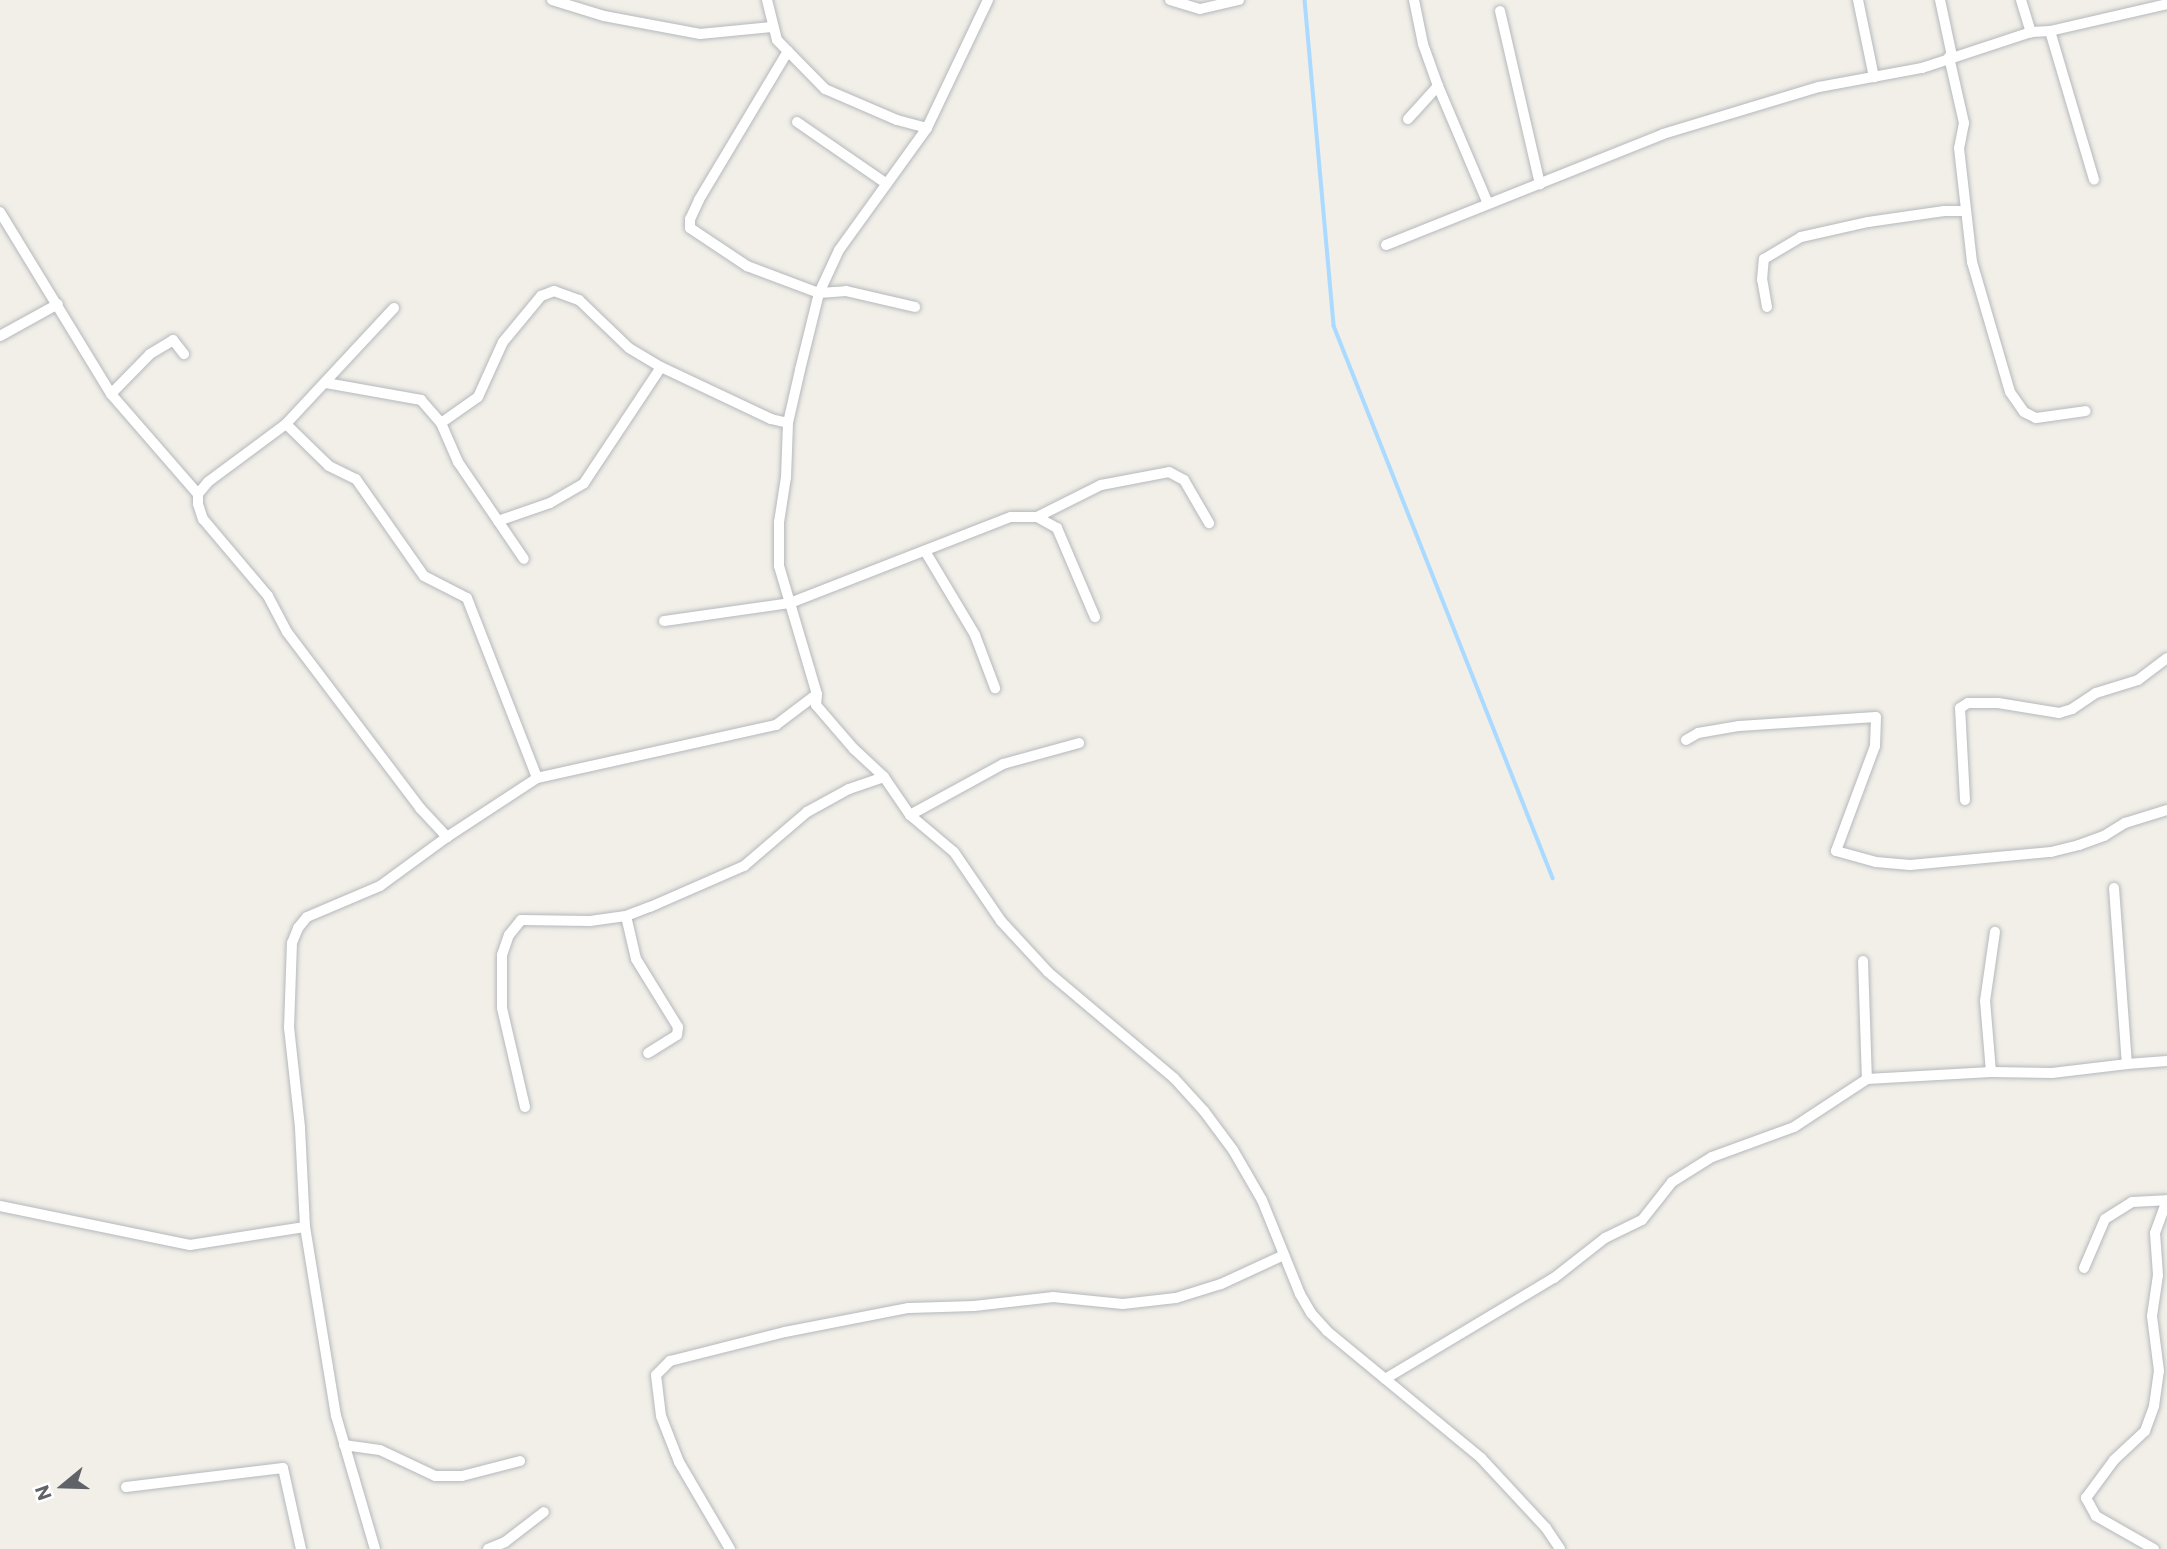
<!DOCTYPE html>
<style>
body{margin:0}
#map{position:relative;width:2167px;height:1549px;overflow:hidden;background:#f1efe8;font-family:Commissioner,sans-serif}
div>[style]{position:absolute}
.stream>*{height:3.5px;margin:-1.75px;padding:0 1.75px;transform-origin:1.75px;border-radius:1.75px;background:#aadaff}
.roads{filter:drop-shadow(0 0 2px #b5b8bc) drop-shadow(0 0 2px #b5b8bc)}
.minor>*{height:10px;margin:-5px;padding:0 5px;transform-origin:5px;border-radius:5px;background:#fff}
span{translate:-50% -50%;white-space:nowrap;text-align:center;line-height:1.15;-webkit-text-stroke:7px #fff;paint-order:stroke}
.north{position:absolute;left:28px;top:1451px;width:70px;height:70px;-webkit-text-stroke:5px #fff;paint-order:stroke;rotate:251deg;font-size:19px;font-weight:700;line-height:28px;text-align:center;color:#5f6368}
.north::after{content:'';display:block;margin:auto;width:24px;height:32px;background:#5f6368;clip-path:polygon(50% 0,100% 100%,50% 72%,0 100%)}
</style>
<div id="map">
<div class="stream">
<i style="left:1305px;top:0;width:327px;rotate:84.9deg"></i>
<i style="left:1334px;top:326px;width:594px;rotate:68.36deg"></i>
</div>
<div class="roads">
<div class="minor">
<i style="left:552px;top:0;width:54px;rotate:17.1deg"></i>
<i style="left:604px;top:16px;width:98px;rotate:10.6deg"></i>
<i style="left:700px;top:34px;width:72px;rotate:-5.6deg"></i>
<i style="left:767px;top:0;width:41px;rotate:76deg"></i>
<i style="left:777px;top:40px;width:69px;rotate:45.6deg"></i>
<i style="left:825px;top:89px;width:78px;rotate:23.3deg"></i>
<i style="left:897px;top:120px;width:31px;rotate:15deg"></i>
<i style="left:988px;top:0;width:142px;rotate:115.5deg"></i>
<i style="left:927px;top:128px;width:150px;rotate:125.8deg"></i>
<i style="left:839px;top:250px;width:47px;rotate:114.9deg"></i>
<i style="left:819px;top:293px;width:79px;rotate:103.9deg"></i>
<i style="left:800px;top:370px;width:54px;rotate:102.8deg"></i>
<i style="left:788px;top:423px;width:54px;rotate:92.1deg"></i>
<i style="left:786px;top:477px;width:46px;rotate:98.8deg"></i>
<i style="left:779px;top:522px;width:44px;rotate:90deg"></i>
<i style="left:779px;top:566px;width:134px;rotate:73.5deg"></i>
<i style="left:817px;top:694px;width:11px;rotate:95deg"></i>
<i style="left:816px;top:705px;width:58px;rotate:49.2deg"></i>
<i style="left:854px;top:749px;width:41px;rotate:43deg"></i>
<i style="left:884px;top:777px;width:46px;rotate:55.6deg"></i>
<i style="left:910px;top:815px;width:57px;rotate:40.1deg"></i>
<i style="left:954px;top:852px;width:83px;rotate:55.7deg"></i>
<i style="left:1001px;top:921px;width:69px;rotate:47.3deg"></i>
<i style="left:1048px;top:972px;width:165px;rotate:40.1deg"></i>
<i style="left:1174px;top:1078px;width:45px;rotate:47.7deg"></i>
<i style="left:1204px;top:1111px;width:49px;rotate:53.4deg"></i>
<i style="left:1233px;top:1150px;width:58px;rotate:59.9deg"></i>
<i style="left:1262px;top:1200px;width:101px;rotate:68deg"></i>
<i style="left:1300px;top:1294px;width:22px;rotate:60deg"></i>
<i style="left:1311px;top:1313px;width:24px;rotate:48deg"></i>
<i style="left:1327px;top:1331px;width:200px;rotate:39.5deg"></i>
<i style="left:1481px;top:1458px;width:96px;rotate:47.1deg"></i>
<i style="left:1546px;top:1528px;width:25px;rotate:56deg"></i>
<i style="left:1170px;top:0;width:31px;rotate:17deg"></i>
<i style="left:1200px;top:9px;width:40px;rotate:-13deg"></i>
<i style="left:1858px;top:0;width:79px;rotate:78.3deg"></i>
<i style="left:1940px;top:0;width:57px;rotate:77.9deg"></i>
<i style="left:2021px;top:0;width:34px;rotate:73deg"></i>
<i style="left:1500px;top:11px;width:178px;rotate:77deg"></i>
<i style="left:2050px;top:31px;width:155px;rotate:73.5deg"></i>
<i style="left:788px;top:51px;width:174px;rotate:120.9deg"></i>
<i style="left:699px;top:200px;width:21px;rotate:115deg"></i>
<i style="left:690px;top:219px;width:9px;rotate:90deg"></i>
<i style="left:690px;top:228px;width:69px;rotate:33.7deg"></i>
<i style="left:747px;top:266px;width:77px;rotate:20.6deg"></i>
<i style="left:819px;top:293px;width:27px;rotate:-4deg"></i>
<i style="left:846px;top:291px;width:71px;rotate:13.1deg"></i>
<i style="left:1949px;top:57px;width:68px;rotate:77.2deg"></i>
<i style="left:1964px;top:123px;width:25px;rotate:101deg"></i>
<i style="left:1959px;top:148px;width:115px;rotate:83.5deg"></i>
<i style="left:1972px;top:262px;width:135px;rotate:73.7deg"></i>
<i style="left:2010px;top:392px;width:24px;rotate:55deg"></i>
<i style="left:2024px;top:412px;width:13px;rotate:27deg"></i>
<i style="left:2036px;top:418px;width:50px;rotate:-8deg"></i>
<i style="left:1438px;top:86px;width:128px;rotate:67deg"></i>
<i style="left:1408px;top:119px;width:45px;rotate:-47.7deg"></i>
<i style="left:1438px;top:86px;width:45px;rotate:-109.7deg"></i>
<i style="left:1423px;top:44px;width:45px;rotate:-101.6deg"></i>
<i style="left:797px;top:122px;width:109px;rotate:34.6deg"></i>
<i style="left:0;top:212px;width:213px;rotate:58.6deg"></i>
<i style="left:111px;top:394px;width:133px;rotate:49deg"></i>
<i style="left:1386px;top:245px;width:298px;rotate:-21.8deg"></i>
<i style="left:1663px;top:134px;width:163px;rotate:-16.8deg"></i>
<i style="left:1819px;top:87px;width:105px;rotate:-10.5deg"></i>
<i style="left:1922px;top:68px;width:115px;rotate:-18.3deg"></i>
<i style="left:2031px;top:32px;width:19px;rotate:-3deg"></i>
<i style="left:2050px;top:31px;width:120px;rotate:-13deg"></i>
<i style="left:1767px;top:307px;width:27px;rotate:-100deg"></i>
<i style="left:1762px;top:280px;width:21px;rotate:-85deg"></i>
<i style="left:1764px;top:259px;width:43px;rotate:-30.7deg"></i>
<i style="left:1801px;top:237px;width:69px;rotate:-12.6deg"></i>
<i style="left:1868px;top:222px;width:77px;rotate:-8.2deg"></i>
<i style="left:1944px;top:211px;width:22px"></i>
<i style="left:394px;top:308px;width:158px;rotate:133deg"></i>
<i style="left:286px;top:424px;width:97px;rotate:143.4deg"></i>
<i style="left:208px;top:482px;width:16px;rotate:130deg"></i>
<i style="left:198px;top:494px;width:10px;rotate:90deg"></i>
<i style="left:198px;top:504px;width:16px;rotate:72deg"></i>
<i style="left:203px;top:519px;width:101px;rotate:49.8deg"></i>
<i style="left:268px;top:596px;width:41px;rotate:62.2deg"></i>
<i style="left:287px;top:632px;width:221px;rotate:52.9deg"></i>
<i style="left:420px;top:808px;width:40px;rotate:47deg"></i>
<i style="left:0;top:336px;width:66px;rotate:-28.9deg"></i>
<i style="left:326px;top:383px;width:97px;rotate:10.1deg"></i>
<i style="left:421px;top:400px;width:30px;rotate:49deg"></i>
<i style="left:441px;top:423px;width:43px;rotate:66.4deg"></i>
<i style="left:458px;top:462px;width:117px;rotate:55.8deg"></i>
<i style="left:111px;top:394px;width:56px;rotate:-45.7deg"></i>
<i style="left:150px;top:354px;width:27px;rotate:-31deg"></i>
<i style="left:173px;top:340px;width:18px;rotate:52deg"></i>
<i style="left:441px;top:423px;width:45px;rotate:-35.1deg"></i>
<i style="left:478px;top:397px;width:60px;rotate:-65.6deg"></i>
<i style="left:503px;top:342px;width:60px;rotate:-50.4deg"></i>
<i style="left:541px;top:296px;width:14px;rotate:-21deg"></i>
<i style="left:554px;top:291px;width:27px;rotate:20deg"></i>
<i style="left:579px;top:300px;width:69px;rotate:43.8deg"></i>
<i style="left:629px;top:348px;width:37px;rotate:31deg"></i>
<i style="left:661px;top:367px;width:122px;rotate:25.3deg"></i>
<i style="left:771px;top:419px;width:17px;rotate:13deg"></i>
<i style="left:286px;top:424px;width:60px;rotate:44.3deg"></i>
<i style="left:329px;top:466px;width:30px;rotate:26deg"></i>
<i style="left:356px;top:479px;width:118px;rotate:55deg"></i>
<i style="left:424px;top:576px;width:48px;rotate:27.1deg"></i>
<i style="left:467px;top:598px;width:193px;rotate:68.7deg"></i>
<i style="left:1037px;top:517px;width:72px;rotate:-26.6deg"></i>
<i style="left:1101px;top:485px;width:69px;rotate:-10.8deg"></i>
<i style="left:1169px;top:472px;width:17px;rotate:28deg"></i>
<i style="left:1184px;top:480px;width:50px;rotate:59.8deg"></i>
<i style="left:498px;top:521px;width:55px;rotate:-19.1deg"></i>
<i style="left:550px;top:503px;width:39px;rotate:-30deg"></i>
<i style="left:584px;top:483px;width:139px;rotate:-56.4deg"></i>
<i style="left:925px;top:551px;width:98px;rotate:59.2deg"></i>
<i style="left:975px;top:635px;width:57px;rotate:69.3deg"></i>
<i style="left:664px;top:621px;width:127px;rotate:-8.1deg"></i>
<i style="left:790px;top:603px;width:237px;rotate:-21.3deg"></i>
<i style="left:1011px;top:517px;width:26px"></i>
<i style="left:1037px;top:517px;width:23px;rotate:29deg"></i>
<i style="left:1057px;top:528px;width:97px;rotate:66.9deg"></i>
<i style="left:1686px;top:740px;width:14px;rotate:-30deg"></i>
<i style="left:1698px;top:733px;width:42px;rotate:-9.7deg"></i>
<i style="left:1739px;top:726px;width:137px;rotate:-3.8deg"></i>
<i style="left:1876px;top:717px;width:29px;rotate:92deg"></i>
<i style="left:1875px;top:746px;width:112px;rotate:110.4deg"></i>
<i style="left:1836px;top:851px;width:41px;rotate:15.4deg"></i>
<i style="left:1876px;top:862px;width:34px;rotate:5deg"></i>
<i style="left:1910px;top:865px;width:142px;rotate:-5.3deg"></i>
<i style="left:2051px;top:852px;width:29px;rotate:-14deg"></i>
<i style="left:2079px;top:845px;width:27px;rotate:-20deg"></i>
<i style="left:2104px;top:836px;width:25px;rotate:-32deg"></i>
<i style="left:2125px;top:823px;width:44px;rotate:-17.2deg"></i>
<i style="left:1965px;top:800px;width:92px;rotate:-93.1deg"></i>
<i style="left:1960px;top:708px;width:9px;rotate:-32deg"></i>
<i style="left:1968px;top:703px;width:30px"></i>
<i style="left:1998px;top:703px;width:62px;rotate:9.3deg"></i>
<i style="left:2059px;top:713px;width:14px;rotate:-17deg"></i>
<i style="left:2072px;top:709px;width:29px;rotate:-34deg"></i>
<i style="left:2096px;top:693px;width:44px;rotate:-17.2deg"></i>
<i style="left:2138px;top:680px;width:36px;rotate:-37deg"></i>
<i style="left:910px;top:815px;width:106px;rotate:-28.7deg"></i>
<i style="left:1003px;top:764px;width:79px;rotate:-15.4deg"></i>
<i style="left:2114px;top:888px;width:176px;rotate:85.8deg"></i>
<i style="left:2127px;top:1064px;width:40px;rotate:-4.3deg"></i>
<i style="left:626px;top:916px;width:44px;rotate:76.9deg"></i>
<i style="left:636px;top:959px;width:80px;rotate:58.3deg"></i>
<i style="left:678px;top:1027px;width:8px;rotate:97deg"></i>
<i style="left:677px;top:1035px;width:34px;rotate:148deg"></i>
<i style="left:1863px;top:961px;width:118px;rotate:88.1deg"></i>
<i style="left:1867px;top:1079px;width:124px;rotate:-3.2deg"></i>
<i style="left:1991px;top:1072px;width:61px;rotate:0.9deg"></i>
<i style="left:2052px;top:1073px;width:76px;rotate:-6.8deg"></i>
<i style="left:1991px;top:1072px;width:71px;rotate:-94.8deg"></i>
<i style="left:1985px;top:1001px;width:70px;rotate:-81.8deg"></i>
<i style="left:525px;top:1107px;width:102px;rotate:-103.1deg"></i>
<i style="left:502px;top:1008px;width:53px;rotate:-90deg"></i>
<i style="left:502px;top:955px;width:21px;rotate:-71deg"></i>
<i style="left:509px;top:935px;width:19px;rotate:-51deg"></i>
<i style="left:521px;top:920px;width:69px;rotate:0.8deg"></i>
<i style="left:590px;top:921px;width:36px;rotate:-8deg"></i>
<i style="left:626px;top:916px;width:26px;rotate:-21deg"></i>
<i style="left:650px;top:907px;width:103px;rotate:-23.6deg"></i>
<i style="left:744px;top:866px;width:83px;rotate:-40.6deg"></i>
<i style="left:807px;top:812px;width:48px;rotate:-28.7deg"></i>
<i style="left:849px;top:789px;width:37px;rotate:-19deg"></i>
<i style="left:0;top:1206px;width:194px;rotate:11.6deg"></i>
<i style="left:190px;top:1245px;width:116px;rotate:-8.9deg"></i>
<i style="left:2084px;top:1268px;width:53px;rotate:-66.8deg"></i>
<i style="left:2105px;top:1219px;width:32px;rotate:-32deg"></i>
<i style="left:2132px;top:1202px;width:34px;rotate:-3deg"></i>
<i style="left:1385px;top:1379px;width:197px;rotate:-30.9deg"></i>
<i style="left:1554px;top:1278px;width:65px;rotate:-38.1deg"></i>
<i style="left:1605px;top:1238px;width:41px;rotate:-25.9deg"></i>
<i style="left:1642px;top:1220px;width:48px;rotate:-51.7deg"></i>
<i style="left:1672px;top:1182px;width:47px;rotate:-32deg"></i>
<i style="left:1712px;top:1157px;width:87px;rotate:-20.1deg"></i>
<i style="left:1794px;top:1127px;width:87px;rotate:-33.3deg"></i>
<i style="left:344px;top:1445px;width:36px;rotate:8deg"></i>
<i style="left:380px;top:1450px;width:61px;rotate:25.3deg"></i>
<i style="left:435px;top:1476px;width:27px"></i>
<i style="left:462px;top:1476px;width:60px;rotate:-14.5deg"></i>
<i style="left:126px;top:1487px;width:158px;rotate:-6.9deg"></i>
<i style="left:283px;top:1468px;width:83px;rotate:77.5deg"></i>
<i style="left:375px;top:1549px;width:139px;rotate:-106.3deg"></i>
<i style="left:336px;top:1416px;width:192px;rotate:-99.3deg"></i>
<i style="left:305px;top:1227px;width:100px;rotate:-92.9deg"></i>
<i style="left:300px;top:1127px;width:100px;rotate:-96.3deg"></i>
<i style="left:289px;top:1028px;width:85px;rotate:-88deg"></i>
<i style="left:292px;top:943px;width:16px;rotate:-68deg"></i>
<i style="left:298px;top:928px;width:14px;rotate:-51deg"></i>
<i style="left:307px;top:917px;width:79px;rotate:-23deg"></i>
<i style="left:380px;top:886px;width:83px;rotate:-36.2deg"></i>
<i style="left:447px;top:837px;width:108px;rotate:-33.2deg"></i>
<i style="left:537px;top:778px;width:245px;rotate:-12.5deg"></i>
<i style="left:776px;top:725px;width:51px;rotate:-37.1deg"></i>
<i style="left:488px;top:1549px;width:18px;rotate:-22deg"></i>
<i style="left:505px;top:1542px;width:49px;rotate:-37.6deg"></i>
<i style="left:730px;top:1549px;width:101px;rotate:-120.4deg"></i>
<i style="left:679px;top:1462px;width:49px;rotate:-111.4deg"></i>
<i style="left:661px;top:1416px;width:41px;rotate:-97deg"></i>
<i style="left:656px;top:1375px;width:20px;rotate:-45deg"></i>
<i style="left:670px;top:1361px;width:119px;rotate:-14.2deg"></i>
<i style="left:785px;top:1332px;width:126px;rotate:-11deg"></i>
<i style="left:909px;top:1308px;width:65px;rotate:-1.8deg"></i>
<i style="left:974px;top:1306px;width:80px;rotate:-6.5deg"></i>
<i style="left:1053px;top:1297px;width:70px;rotate:5.7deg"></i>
<i style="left:1123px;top:1304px;width:53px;rotate:-6.5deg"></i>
<i style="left:1176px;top:1298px;width:47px;rotate:-17.3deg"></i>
<i style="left:1221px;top:1284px;width:69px;rotate:-24.7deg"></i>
<i style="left:2154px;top:1549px;width:67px;rotate:-150.4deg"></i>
<i style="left:2096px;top:1516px;width:21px;rotate:-119deg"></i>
<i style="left:2086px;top:1498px;width:47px;rotate:-53.6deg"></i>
<i style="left:2114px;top:1460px;width:42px;rotate:-43.1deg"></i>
<i style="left:2145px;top:1431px;width:27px;rotate:-70deg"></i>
<i style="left:2154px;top:1406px;width:35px;rotate:-82deg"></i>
<i style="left:2159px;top:1371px;width:55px;rotate:-97.3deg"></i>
<i style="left:2152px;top:1316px;width:41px;rotate:-81.7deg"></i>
<i style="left:2158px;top:1275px;width:42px;rotate:-94.1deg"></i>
<i style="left:2155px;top:1233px;width:35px;rotate:-70deg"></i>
</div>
</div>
<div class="north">N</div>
</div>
